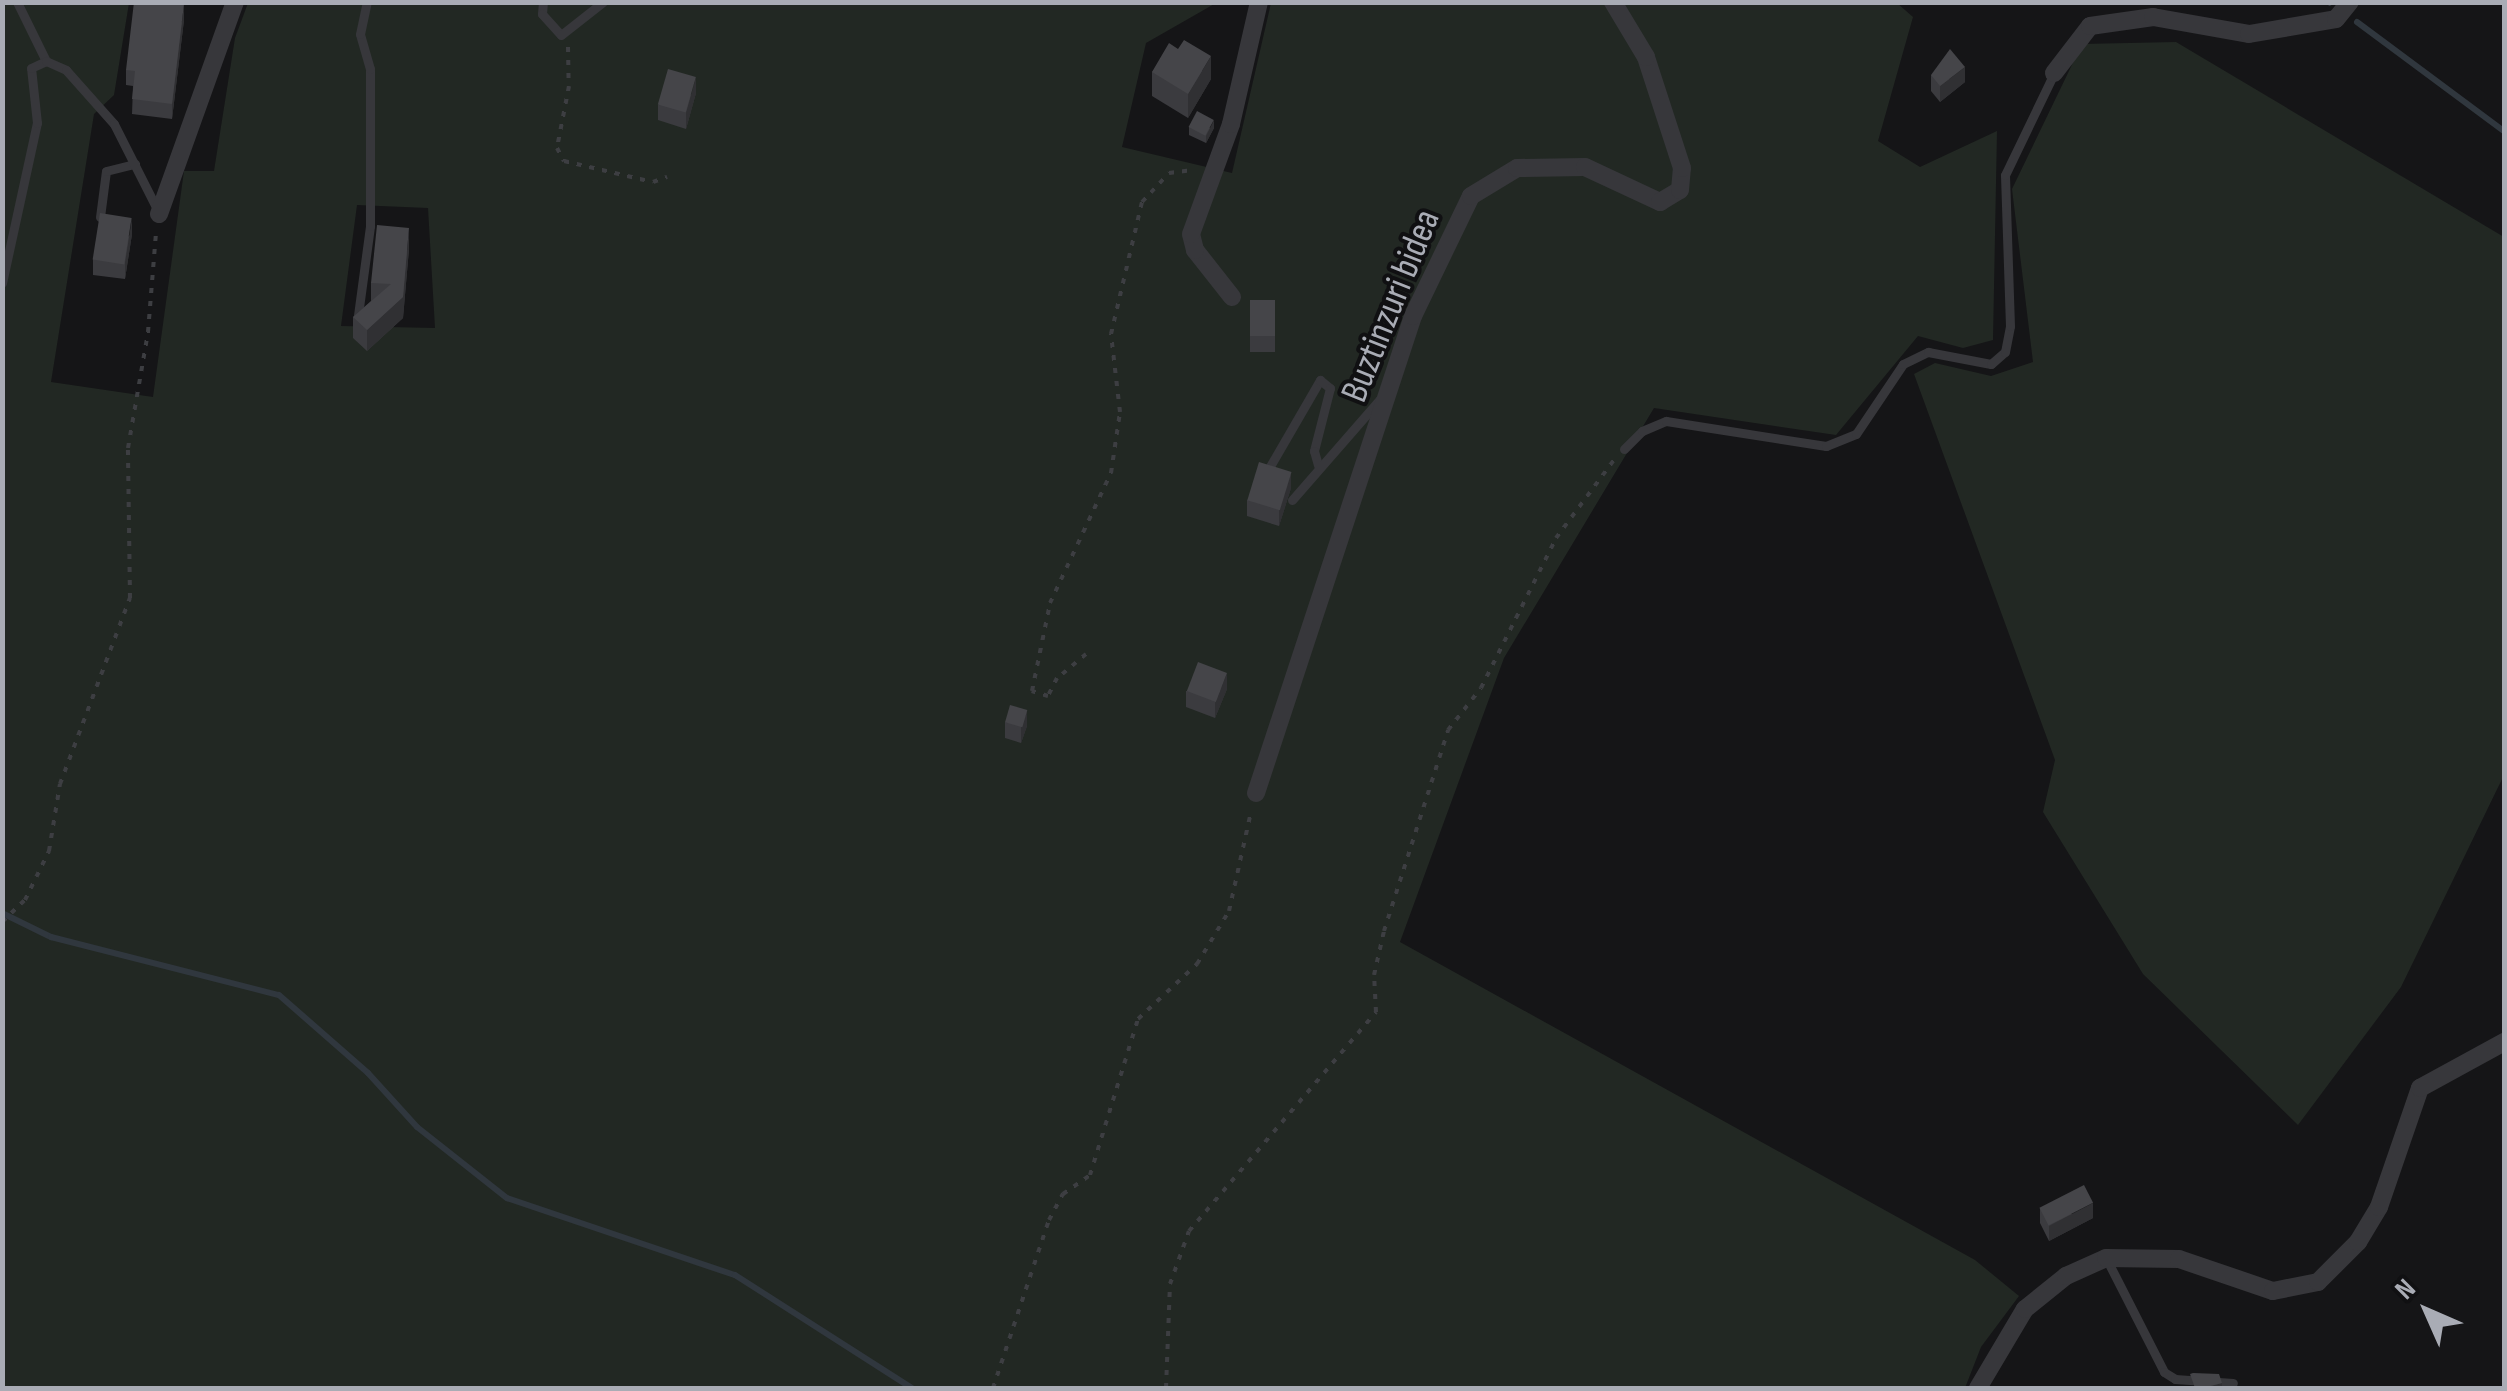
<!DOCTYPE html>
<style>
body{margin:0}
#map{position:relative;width:2507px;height:1391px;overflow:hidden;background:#151517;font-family:"Sofia Sans Condensed",sans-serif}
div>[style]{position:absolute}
.green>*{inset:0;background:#222823}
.stream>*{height:6px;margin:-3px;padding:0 3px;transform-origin:3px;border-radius:3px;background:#30373e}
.path>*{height:4px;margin-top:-2px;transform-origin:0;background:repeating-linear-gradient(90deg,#3d3e42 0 5px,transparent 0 13px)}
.service>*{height:9px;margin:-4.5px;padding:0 4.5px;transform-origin:4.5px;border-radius:4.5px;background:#37373b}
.minor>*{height:18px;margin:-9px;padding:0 9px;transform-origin:9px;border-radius:9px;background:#37373b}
.wall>*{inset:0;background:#3b3b3f;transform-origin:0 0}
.shaded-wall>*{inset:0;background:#303033}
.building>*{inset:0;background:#454549;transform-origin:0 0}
span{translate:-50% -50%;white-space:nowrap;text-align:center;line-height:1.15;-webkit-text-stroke:8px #101012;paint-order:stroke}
.street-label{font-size:38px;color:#a9acb5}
.frame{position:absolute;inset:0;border:5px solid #a9acb5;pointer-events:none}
.north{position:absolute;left:2377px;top:1261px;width:100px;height:100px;-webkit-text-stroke:8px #101012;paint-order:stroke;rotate:315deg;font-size:28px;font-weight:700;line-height:40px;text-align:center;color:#a9acb5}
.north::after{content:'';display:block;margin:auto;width:35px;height:45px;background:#a9acb5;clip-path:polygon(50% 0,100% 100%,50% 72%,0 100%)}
</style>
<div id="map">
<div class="green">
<i style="clip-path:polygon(evenodd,3px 3px,129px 3px,114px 95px,94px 114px,51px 382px,153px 397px,184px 171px,214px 171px,235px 38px,248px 3px,1216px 3px,1146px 43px,1122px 147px,1232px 173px,1271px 3px,1897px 3px,1913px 17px,1878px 141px,1920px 167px,1997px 131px,1993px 340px,1963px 348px,1918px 336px,1836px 435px,1654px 408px,1504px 658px,1400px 942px,1975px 1260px,2019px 1296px,1981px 1347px,1965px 1388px,3px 1388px,3px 3px,357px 205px,428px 208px,435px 328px,341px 326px,357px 205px)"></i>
<i style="clip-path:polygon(2176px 42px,2504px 237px,2504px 775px,2401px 987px,2298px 1125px,2143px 974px,2043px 812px,2055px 760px,1914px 374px,1935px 363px,1991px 376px,2033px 362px,2012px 189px,2082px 44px)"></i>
</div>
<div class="stream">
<i style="left:2329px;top:2px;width:1px;rotate:45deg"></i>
<i style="left:2357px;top:22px;width:183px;rotate:36.6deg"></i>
<i style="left:2px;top:913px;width:55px;rotate:26.1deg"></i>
<i style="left:51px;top:937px;width:235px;rotate:14.3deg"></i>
<i style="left:279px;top:995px;width:118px;rotate:41.2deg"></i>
<i style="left:368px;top:1073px;width:73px;rotate:47.8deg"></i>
<i style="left:417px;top:1127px;width:115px;rotate:38.3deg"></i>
<i style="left:507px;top:1198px;width:241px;rotate:18.7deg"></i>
<i style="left:735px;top:1275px;width:210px;rotate:32.6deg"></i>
</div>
<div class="path">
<i style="left:568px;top:47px;width:39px;rotate:89deg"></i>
<i style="left:569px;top:86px;width:63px;rotate:101deg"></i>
<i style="left:557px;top:148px;width:15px;rotate:62deg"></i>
<i style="left:564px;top:161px;width:91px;rotate:13.3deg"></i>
<i style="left:653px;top:182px;width:15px;rotate:-20deg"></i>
<i style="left:1086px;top:654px;width:38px;rotate:140deg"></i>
<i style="left:1057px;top:678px;width:20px;rotate:117deg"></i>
<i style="left:1048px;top:696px;width:17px;rotate:-163deg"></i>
<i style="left:1032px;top:691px;width:90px;rotate:-78.4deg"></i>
<i style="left:1050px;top:603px;width:144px;rotate:-64.9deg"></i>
<i style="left:1111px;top:473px;width:62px;rotate:-81.6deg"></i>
<i style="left:1120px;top:412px;width:79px;rotate:-96.6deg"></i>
<i style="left:1111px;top:334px;width:136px;rotate:-76.8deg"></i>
<i style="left:1142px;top:202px;width:40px;rotate:-47deg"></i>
<i style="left:1169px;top:173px;width:26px;rotate:-7deg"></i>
<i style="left:2px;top:922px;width:32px;rotate:-44deg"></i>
<i style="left:25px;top:900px;width:55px;rotate:-63.9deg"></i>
<i style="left:49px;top:851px;width:68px;rotate:-80.7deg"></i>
<i style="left:60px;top:784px;width:199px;rotate:-69.4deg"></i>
<i style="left:130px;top:598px;width:150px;rotate:-90.8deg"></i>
<i style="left:128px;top:448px;width:118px;rotate:-80.2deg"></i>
<i style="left:148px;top:332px;width:99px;rotate:-85.4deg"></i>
<i style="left:993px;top:1388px;width:177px;rotate:-71.6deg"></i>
<i style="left:1049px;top:1220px;width:30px;rotate:-62deg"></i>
<i style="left:1063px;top:1194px;width:33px;rotate:-35deg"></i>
<i style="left:1090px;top:1175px;width:163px;rotate:-72.9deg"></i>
<i style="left:1138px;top:1019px;width:81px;rotate:-43deg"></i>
<i style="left:1197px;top:964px;width:62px;rotate:-58.9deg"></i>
<i style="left:1229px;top:911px;width:101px;rotate:-77.5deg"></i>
<i style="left:1166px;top:1388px;width:104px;rotate:-87.8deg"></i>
<i style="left:1170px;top:1284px;width:56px;rotate:-70.3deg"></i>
<i style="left:1189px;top:1231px;width:288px;rotate:-49.5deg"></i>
<i style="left:1376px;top:1012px;width:37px;rotate:-93deg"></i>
<i style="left:1374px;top:975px;width:45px;rotate:-77.2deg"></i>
<i style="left:1384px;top:931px;width:211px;rotate:-72.3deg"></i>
<i style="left:1448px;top:730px;width:53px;rotate:-51.8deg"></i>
<i style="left:1481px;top:688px;width:168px;rotate:-63.4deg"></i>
<i style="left:1556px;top:538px;width:97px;rotate:-53.4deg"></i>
</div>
<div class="service">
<i style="left:17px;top:2px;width:66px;rotate:63.8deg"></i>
<i style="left:543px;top:2px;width:12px;rotate:95deg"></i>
<i style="left:542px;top:14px;width:28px;rotate:48deg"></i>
<i style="left:561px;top:35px;width:53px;rotate:-38.2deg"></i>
<i style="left:100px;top:217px;width:46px;rotate:-82.6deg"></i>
<i style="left:106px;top:171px;width:30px;rotate:-14deg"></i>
<i style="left:2px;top:283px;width:164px;rotate:-77.7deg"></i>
<i style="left:37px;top:123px;width:55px;rotate:-96.2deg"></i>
<i style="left:31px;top:68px;width:17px;rotate:-25deg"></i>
<i style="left:46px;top:61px;width:22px;rotate:24deg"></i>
<i style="left:66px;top:70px;width:72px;rotate:48.4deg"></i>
<i style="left:114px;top:124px;width:97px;rotate:63.2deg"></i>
<i style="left:358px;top:315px;width:90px;rotate:-82.3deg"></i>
<i style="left:370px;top:226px;width:157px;rotate:-90deg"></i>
<i style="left:370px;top:69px;width:36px;rotate:-106deg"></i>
<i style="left:360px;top:34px;width:33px;rotate:-78deg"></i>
<i style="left:1624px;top:449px;width:25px;rotate:-45deg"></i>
<i style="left:1642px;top:431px;width:26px;rotate:-23deg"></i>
<i style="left:1666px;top:421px;width:162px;rotate:8.9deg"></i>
<i style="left:1826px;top:446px;width:32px;rotate:-22deg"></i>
<i style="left:1856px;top:434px;width:84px;rotate:-56.1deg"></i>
<i style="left:1903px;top:364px;width:28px;rotate:-26deg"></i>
<i style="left:1928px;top:352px;width:64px;rotate:10.8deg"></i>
<i style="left:1991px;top:364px;width:18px;rotate:-41deg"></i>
<i style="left:2005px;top:352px;width:26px;rotate:-79deg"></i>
<i style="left:2010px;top:326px;width:151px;rotate:-91.9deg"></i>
<i style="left:2005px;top:175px;width:113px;rotate:-64.3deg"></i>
<i style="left:1269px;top:468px;width:102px;rotate:-59.9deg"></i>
<i style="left:1320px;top:380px;width:13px;rotate:39deg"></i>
<i style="left:1330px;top:388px;width:65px;rotate:104.3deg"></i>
<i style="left:1314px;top:451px;width:15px;rotate:74deg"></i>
<i style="left:1292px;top:500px;width:137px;rotate:-48.9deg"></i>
<i style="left:2106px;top:1258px;width:128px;rotate:63deg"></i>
<i style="left:2164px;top:1372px;width:13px;rotate:32deg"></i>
<i style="left:2175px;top:1379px;width:58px;rotate:3.9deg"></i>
</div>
<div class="minor">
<i style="left:2054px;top:73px;width:59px;rotate:-52.5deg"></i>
<i style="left:2090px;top:26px;width:64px;rotate:-8.1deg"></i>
<i style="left:2153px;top:17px;width:97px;rotate:10deg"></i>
<i style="left:2249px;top:34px;width:88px;rotate:-9.8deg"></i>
<i style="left:2336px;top:19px;width:22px;rotate:-51deg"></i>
<i style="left:159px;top:214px;width:225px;rotate:-70.3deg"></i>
<i style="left:1232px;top:297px;width:60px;rotate:-128.2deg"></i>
<i style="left:1195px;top:250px;width:16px;rotate:-104deg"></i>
<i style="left:1191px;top:234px;width:117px;rotate:-70deg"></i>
<i style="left:1231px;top:124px;width:125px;rotate:-77.1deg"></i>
<i style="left:1256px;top:793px;width:502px;rotate:-71.78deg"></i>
<i style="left:1413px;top:316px;width:133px;rotate:-64.2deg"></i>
<i style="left:1471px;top:196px;width:54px;rotate:-31.3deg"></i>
<i style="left:1517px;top:168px;width:68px;rotate:-0.8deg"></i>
<i style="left:1585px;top:167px;width:83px;rotate:25deg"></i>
<i style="left:1660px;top:202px;width:23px;rotate:-31deg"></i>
<i style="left:1680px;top:190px;width:22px;rotate:-85deg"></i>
<i style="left:1682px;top:168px;width:117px;rotate:-108deg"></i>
<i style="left:1646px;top:57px;width:64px;rotate:-121deg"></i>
<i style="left:1978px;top:1388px;width:92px;rotate:-59.3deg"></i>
<i style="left:2025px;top:1309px;width:53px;rotate:-38.8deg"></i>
<i style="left:2066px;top:1276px;width:44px;rotate:-24.2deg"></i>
<i style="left:2106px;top:1258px;width:73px;rotate:0.8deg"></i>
<i style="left:2179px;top:1259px;width:99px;rotate:18.8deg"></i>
<i style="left:2273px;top:1291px;width:46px;rotate:-11.3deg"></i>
<i style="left:2318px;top:1282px;width:57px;rotate:-45deg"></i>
<i style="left:2358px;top:1242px;width:41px;rotate:-59deg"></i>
<i style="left:2379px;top:1207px;width:126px;rotate:-71deg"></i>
<i style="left:2420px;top:1088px;width:96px;rotate:-28.7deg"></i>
</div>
<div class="wall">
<i style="clip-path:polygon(184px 20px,172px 119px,132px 114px,133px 86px,126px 85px,126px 70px)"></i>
<i style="clip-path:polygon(1178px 49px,1211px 79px,1188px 118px,1152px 96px,1152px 72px)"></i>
<i style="clip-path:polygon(1931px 75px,1965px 82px,1940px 102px,1931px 91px)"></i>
<i style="clip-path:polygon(696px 93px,686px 129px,658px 120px,658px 105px)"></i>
<i style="clip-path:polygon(1189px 127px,1214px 128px,1206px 143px,1189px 135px)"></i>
<i style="clip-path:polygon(132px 234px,125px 279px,93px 275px,93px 259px)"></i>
<i style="clip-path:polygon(409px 249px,403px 318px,367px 351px,353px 338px,353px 317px,371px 301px,371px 283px)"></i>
<i style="left:1250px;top:300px;width:25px;height:52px"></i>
<i style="clip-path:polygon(1291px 488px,1279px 526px,1247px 516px,1247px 500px)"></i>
<i style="clip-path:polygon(1227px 689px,1215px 718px,1186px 707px,1186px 691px)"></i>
<i style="clip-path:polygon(1005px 722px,1027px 726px,1021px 743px,1005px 738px)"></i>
<i style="clip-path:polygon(2040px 1208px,2093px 1218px,2049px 1241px,2040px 1223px)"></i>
</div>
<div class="shaded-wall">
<i style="clip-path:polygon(184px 4px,184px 20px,172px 119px,172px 104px)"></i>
<i style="clip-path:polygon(1211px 56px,1211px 79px,1188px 118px,1188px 94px)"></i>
<i style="clip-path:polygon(1965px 67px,1965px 82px,1940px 102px,1940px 86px)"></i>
<i style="clip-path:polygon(696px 77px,696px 93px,686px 129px,686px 113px)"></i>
<i style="clip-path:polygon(1214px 120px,1214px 128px,1206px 143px,1206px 136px)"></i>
<i style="clip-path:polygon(132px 218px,132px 234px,125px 279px,125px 263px)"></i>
<i style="clip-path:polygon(409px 228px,409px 249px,403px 318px,367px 351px,367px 330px,403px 297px)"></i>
<i style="clip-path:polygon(1291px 472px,1291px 488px,1279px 526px,1279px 510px)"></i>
<i style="clip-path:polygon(1227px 673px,1227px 689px,1215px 718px,1215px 703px)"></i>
<i style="clip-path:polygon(1027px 710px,1027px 726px,1021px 743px,1021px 727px)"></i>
<i style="clip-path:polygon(2093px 1203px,2093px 1218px,2049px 1241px,2049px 1226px)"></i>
<i style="clip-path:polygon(2222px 1383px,2222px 1388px,2203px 1388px)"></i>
</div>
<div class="building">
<i style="clip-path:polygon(134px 2px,168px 2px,184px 4px,172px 104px,132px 99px,135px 71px,126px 70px)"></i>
<i style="clip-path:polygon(1184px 40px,1211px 56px,1188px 94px,1152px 72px,1169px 43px,1178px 49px)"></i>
<i style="clip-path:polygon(1950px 49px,1965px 67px,1940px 86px,1931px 75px)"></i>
<i style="left:668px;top:69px;width:29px;height:37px;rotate:16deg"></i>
<i style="left:1197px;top:111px;width:19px;height:18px;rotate:28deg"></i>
<i style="left:100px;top:213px;width:32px;height:47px;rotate:9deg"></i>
<i style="clip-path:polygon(377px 225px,409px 228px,403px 297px,367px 330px,353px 317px,391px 284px,371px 283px)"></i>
<i style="left:1250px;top:300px;width:25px;height:36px"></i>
<i style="left:1259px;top:462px;width:34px;height:40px;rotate:17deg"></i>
<i style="left:1198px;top:662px;width:31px;height:31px;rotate:21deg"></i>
<i style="left:1010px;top:705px;width:18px;height:18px;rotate:16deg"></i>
<i style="left:2084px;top:1185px;width:20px;height:50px;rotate:63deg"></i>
<i style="clip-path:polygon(2193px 1373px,2219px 1374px,2222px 1383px,2203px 1388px,2195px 1388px,2190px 1374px)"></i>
</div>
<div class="street-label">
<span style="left:1391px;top:306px;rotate:-68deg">Buztinzuri bidea</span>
</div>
<div class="frame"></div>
<div class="north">N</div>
</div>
